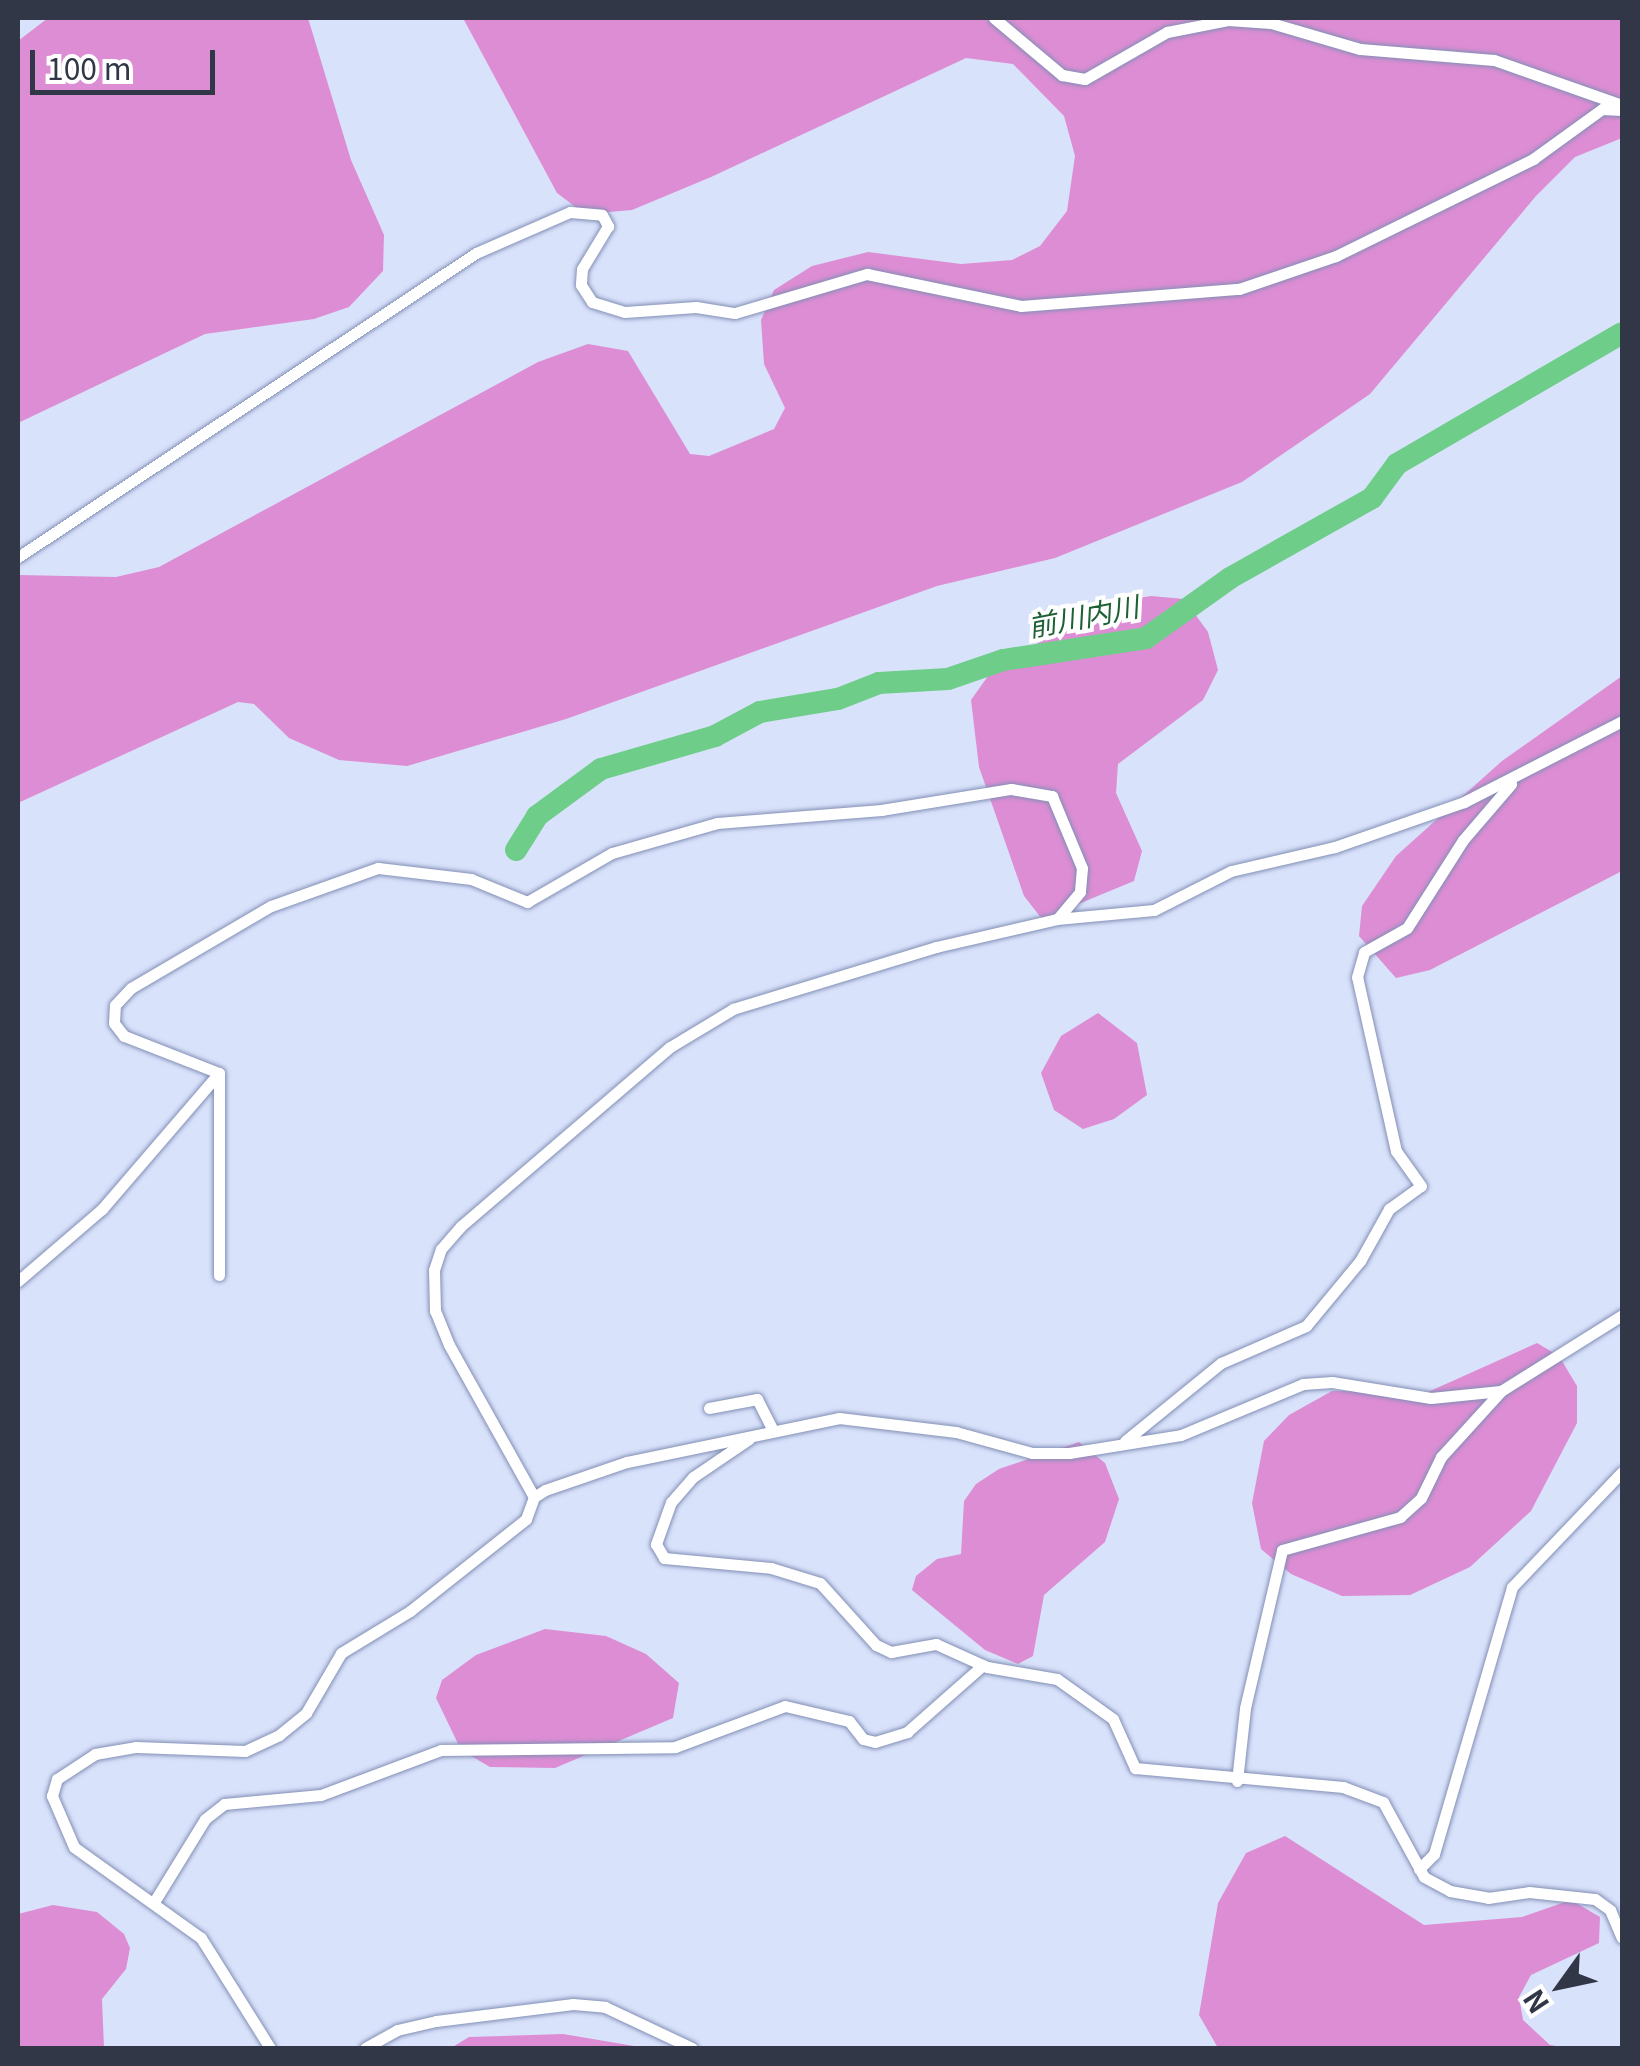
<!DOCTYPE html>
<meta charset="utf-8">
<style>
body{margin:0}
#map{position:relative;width:1640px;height:2066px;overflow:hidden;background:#d9e2fb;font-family:Georgia,"Noto Sans JP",serif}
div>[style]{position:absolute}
.forest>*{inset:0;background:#dd8dd4}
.river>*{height:22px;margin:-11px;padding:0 11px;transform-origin:11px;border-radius:11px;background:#6ecd88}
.roads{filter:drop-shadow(0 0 2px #828fb5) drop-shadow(0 0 2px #828fb5)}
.street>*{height:11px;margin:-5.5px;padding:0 5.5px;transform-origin:5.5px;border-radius:5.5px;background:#fff}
span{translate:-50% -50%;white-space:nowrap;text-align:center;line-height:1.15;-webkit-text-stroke:8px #fff;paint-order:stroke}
.water-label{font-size:28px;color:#1e6135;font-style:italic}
.frame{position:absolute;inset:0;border:20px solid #323747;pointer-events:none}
.north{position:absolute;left:1510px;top:1936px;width:100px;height:100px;-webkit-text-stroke:8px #fff;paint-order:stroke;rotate:237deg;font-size:28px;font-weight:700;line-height:40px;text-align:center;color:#323747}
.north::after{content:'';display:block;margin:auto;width:35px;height:45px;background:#323747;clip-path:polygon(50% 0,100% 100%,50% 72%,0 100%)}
.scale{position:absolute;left:30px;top:50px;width:185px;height:45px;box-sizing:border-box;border:5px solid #323747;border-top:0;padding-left:12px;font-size:30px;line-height:35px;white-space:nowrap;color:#323747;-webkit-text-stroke:8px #fff;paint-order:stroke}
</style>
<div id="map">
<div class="forest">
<i style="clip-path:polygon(48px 18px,308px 18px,351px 160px,384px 235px,383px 271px,349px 307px,314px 319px,205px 334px,18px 423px,18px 41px)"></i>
<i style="clip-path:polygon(463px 18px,1622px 18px,1622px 138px,1575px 157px,1536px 196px,1370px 394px,1242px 482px,1055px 558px,937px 586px,566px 719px,407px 766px,339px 760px,289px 738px,254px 704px,238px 702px,18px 803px,18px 575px,116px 577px,159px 567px,538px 362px,588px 344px,628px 351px,690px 454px,709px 456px,774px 429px,785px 408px,764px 364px,761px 320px,774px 290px,812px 266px,868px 252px,961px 264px,1012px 260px,1040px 246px,1067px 211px,1075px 156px,1064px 116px,1013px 64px,966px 58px,711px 177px,632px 210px,585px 214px,557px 193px)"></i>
<i style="clip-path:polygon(1151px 596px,1184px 599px,1208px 632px,1218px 670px,1203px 700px,1118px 764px,1116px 793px,1142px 851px,1134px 881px,1042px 919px,1024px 896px,979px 767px,971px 700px,993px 669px,1110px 602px)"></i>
<i style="clip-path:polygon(1622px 676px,1622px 871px,1430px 970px,1396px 978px,1359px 936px,1362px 906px,1396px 856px,1502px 761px)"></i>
<i style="clip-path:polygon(1098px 1013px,1137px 1043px,1147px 1095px,1114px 1119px,1083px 1129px,1054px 1110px,1041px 1073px,1061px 1036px)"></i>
<i style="clip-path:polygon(1537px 1343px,1559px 1356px,1577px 1386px,1577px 1423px,1531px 1511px,1470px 1567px,1410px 1595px,1342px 1596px,1291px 1574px,1261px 1549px,1252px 1503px,1264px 1441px,1289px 1415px,1332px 1391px,1428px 1392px)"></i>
<i style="clip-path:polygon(1079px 1442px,1105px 1463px,1119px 1499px,1105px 1542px,1044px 1595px,1033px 1656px,1018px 1664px,985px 1650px,912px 1590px,916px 1576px,937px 1559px,961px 1554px,964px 1501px,976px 1484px,999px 1469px)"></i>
<i style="clip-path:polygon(545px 1629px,606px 1636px,646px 1654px,679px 1683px,673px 1718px,555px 1768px,490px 1767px,461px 1750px,436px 1698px,442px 1680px,476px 1655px)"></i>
<i style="clip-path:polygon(1285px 1836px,1424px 1925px,1522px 1917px,1571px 1900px,1600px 1917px,1599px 1943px,1531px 1975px,1519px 1997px,1523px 2020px,1550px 2045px,1570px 2048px,1218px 2048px,1199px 2015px,1218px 1903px,1246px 1853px)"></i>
<i style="clip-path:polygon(53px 1905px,97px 1912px,124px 1934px,130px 1948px,126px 1969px,102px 1999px,104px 2048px,18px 2048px,18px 1914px)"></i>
<i style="clip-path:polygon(563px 2034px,646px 2048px,451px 2048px,469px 2037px)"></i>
</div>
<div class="river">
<i style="left:516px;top:850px;width:40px;rotate:-58deg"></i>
<i style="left:537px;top:816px;width:79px;rotate:-36.3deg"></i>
<i style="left:601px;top:769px;width:119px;rotate:-16.1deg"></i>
<i style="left:715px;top:736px;width:51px;rotate:-28.1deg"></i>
<i style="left:760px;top:712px;width:79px;rotate:-9.5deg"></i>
<i style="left:838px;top:699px;width:44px;rotate:-21.3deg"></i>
<i style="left:879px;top:683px;width:69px;rotate:-3.3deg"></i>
<i style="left:948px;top:679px;width:58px;rotate:-19.1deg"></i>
<i style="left:1003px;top:660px;width:145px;rotate:-8.7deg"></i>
<i style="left:1146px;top:638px;width:103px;rotate:-35.5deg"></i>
<i style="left:1230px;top:578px;width:163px;rotate:-29.4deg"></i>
<i style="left:1372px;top:498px;width:42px;rotate:-53.7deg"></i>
<i style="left:1397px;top:464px;width:260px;rotate:-30.2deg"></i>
</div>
<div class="roads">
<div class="street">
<i style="left:994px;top:18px;width:89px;rotate:40deg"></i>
<i style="left:1062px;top:75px;width:23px;rotate:10deg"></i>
<i style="left:1085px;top:79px;width:95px;rotate:-29.8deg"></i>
<i style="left:1167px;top:32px;width:62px;rotate:-11.1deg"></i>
<i style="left:1228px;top:20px;width:43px;rotate:4deg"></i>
<i style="left:1271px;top:23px;width:93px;rotate:16.3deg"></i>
<i style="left:1360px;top:49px;width:134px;rotate:4.7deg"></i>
<i style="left:1494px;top:60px;width:136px;rotate:19.4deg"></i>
<i style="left:18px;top:557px;width:550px;rotate:-33.57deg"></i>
<i style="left:476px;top:253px;width:103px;rotate:-23.6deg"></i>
<i style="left:570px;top:212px;width:32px;rotate:5deg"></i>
<i style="left:602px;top:215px;width:13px;rotate:61deg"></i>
<i style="left:608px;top:226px;width:50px;rotate:121.2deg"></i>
<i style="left:582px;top:269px;width:16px;rotate:94deg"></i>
<i style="left:581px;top:285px;width:20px;rotate:57deg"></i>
<i style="left:592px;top:302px;width:34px;rotate:17deg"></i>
<i style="left:625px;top:312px;width:71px;rotate:-4deg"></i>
<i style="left:696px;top:307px;width:39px;rotate:9deg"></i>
<i style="left:735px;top:313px;width:138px;rotate:-16.5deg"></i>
<i style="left:867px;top:274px;width:157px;rotate:11.7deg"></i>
<i style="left:1021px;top:306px;width:219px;rotate:-4.5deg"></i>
<i style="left:1239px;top:289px;width:102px;rotate:-18.8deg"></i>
<i style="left:1336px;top:256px;width:220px;rotate:-26.2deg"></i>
<i style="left:1533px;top:159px;width:85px;rotate:-35.9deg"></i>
<i style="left:1602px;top:109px;width:20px;rotate:3deg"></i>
<i style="left:219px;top:1073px;width:102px;rotate:-158.7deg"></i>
<i style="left:124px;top:1036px;width:16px;rotate:-128deg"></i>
<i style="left:114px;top:1023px;width:18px;rotate:-87deg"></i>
<i style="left:115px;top:1005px;width:23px;rotate:-47deg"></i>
<i style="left:131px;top:988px;width:162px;rotate:-30.4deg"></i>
<i style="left:271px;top:906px;width:114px;rotate:-19.6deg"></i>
<i style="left:378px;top:868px;width:94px;rotate:6.7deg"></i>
<i style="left:471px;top:879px;width:61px;rotate:22.3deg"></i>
<i style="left:527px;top:902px;width:98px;rotate:-30deg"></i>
<i style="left:612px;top:853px;width:109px;rotate:-15.9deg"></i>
<i style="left:717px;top:823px;width:165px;rotate:-4.5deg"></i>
<i style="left:881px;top:810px;width:132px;rotate:-9.2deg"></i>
<i style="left:1011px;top:789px;width:42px;rotate:9.7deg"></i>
<i style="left:1052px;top:796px;width:78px;rotate:67.4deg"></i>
<i style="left:1082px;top:868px;width:24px;rotate:95deg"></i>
<i style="left:1080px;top:892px;width:35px;rotate:130deg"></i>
<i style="left:219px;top:1073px;width:202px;rotate:90deg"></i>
<i style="left:18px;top:1281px;width:111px;rotate:-40.6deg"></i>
<i style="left:102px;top:1209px;width:179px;rotate:-49.3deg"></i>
<i style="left:709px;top:1408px;width:49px;rotate:-10.6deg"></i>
<i style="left:757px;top:1399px;width:33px;rotate:63deg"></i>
<i style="left:749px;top:1439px;width:68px;rotate:145.8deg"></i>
<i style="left:693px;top:1477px;width:33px;rotate:131deg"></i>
<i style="left:671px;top:1502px;width:45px;rotate:109.7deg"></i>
<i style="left:656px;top:1544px;width:16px;rotate:60deg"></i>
<i style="left:664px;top:1558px;width:107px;rotate:5.3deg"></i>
<i style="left:771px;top:1568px;width:51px;rotate:17deg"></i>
<i style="left:820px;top:1583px;width:84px;rotate:47.9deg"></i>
<i style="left:876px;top:1645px;width:17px;rotate:25deg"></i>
<i style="left:891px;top:1652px;width:46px;rotate:-10.1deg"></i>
<i style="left:936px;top:1644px;width:56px;rotate:24.3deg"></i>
<i style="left:987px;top:1667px;width:71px;rotate:9.7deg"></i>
<i style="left:1057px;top:1679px;width:69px;rotate:35.5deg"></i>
<i style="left:1113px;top:1719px;width:54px;rotate:65.8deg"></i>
<i style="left:1135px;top:1768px;width:209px;rotate:5.2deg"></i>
<i style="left:1343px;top:1787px;width:43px;rotate:20.6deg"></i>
<i style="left:1383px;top:1802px;width:85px;rotate:61.3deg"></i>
<i style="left:1424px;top:1877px;width:30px;rotate:28deg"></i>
<i style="left:1450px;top:1891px;width:39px;rotate:10deg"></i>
<i style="left:1488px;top:1898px;width:41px;rotate:-8.3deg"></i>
<i style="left:1529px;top:1892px;width:66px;rotate:6.1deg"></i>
<i style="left:1595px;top:1899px;width:19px;rotate:36deg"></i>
<i style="left:1610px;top:1910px;width:30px;rotate:67deg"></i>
<i style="left:1125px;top:1441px;width:124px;rotate:-39.1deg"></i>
<i style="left:1221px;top:1363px;width:93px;rotate:-23.5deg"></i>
<i style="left:1306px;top:1326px;width:85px;rotate:-50.3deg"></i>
<i style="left:1360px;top:1261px;width:60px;rotate:-60.9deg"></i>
<i style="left:1389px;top:1209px;width:39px;rotate:-36deg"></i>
<i style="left:1421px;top:1186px;width:43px;rotate:-125.5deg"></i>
<i style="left:1396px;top:1151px;width:178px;rotate:-102.6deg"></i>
<i style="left:1357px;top:977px;width:26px;rotate:-74deg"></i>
<i style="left:1364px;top:952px;width:49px;rotate:-29.2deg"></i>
<i style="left:1407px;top:928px;width:104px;rotate:-57.5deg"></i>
<i style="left:1463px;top:840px;width:74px;rotate:-49.4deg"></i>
<i style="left:534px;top:1497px;width:174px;rotate:-119.2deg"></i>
<i style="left:449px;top:1345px;width:37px;rotate:-112deg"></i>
<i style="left:435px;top:1311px;width:41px;rotate:-91.4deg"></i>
<i style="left:434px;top:1270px;width:22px;rotate:-72deg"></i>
<i style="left:441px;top:1249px;width:30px;rotate:-49deg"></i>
<i style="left:461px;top:1226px;width:275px;rotate:-40.6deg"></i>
<i style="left:670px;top:1047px;width:74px;rotate:-31.1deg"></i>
<i style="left:733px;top:1009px;width:212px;rotate:-17deg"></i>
<i style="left:936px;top:947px;width:124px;rotate:-13deg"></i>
<i style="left:1057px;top:919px;width:97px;rotate:-5.3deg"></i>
<i style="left:1154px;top:910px;width:86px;rotate:-26.9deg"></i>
<i style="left:1231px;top:871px;width:107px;rotate:-13deg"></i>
<i style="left:1335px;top:847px;width:137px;rotate:-19.2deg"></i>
<i style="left:1464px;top:802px;width:178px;rotate:-27.1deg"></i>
<i style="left:1237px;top:1781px;width:73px;rotate:-83.7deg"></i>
<i style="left:1245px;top:1708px;width:162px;rotate:-76.8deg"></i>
<i style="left:1282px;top:1550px;width:123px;rotate:-15.6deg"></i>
<i style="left:1400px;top:1517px;width:28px;rotate:-42deg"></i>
<i style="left:1421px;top:1498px;width:46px;rotate:-64deg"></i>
<i style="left:1441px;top:1457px;width:89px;rotate:-47.7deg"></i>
<i style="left:1501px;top:1391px;width:143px;rotate:-32.1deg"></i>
<i style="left:1419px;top:1869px;width:21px;rotate:-45deg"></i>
<i style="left:1434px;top:1854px;width:278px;rotate:-73.7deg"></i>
<i style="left:1512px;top:1587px;width:159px;rotate:-46.3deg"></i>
<i style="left:154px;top:1902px;width:97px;rotate:-58.4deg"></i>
<i style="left:205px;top:1819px;width:24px;rotate:-38deg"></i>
<i style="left:224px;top:1804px;width:97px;rotate:-5.3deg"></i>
<i style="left:321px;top:1795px;width:128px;rotate:-20.6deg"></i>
<i style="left:441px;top:1750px;width:234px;rotate:-0.7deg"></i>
<i style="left:675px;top:1747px;width:117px;rotate:-20.4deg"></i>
<i style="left:785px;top:1706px;width:66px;rotate:13.2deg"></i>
<i style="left:849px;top:1721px;width:23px;rotate:52deg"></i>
<i style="left:863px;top:1739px;width:12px;rotate:14deg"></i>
<i style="left:875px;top:1742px;width:34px;rotate:-17deg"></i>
<i style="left:907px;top:1732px;width:101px;rotate:-41.4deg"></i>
<i style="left:270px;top:2048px;width:130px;rotate:-122.1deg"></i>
<i style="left:201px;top:1938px;width:156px;rotate:-144.4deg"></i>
<i style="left:74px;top:1847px;width:56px;rotate:-113.3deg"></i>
<i style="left:52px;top:1796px;width:18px;rotate:-74deg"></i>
<i style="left:57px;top:1779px;width:45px;rotate:-33.3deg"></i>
<i style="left:95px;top:1754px;width:42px;rotate:-9.7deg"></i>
<i style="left:136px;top:1747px;width:109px;rotate:2.1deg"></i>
<i style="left:245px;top:1751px;width:38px;rotate:-25deg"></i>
<i style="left:279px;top:1735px;width:35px;rotate:-39deg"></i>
<i style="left:306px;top:1713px;width:69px;rotate:-59.7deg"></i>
<i style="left:341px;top:1653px;width:81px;rotate:-31.3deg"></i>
<i style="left:410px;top:1611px;width:148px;rotate:-38.4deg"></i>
<i style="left:526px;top:1519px;width:23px;rotate:-70deg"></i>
<i style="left:534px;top:1497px;width:13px;rotate:-32deg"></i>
<i style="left:545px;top:1490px;width:87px;rotate:-18.9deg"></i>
<i style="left:627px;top:1462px;width:217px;rotate:-11.7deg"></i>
<i style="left:839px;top:1418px;width:118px;rotate:6.8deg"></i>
<i style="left:956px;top:1432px;width:79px;rotate:15.4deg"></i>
<i style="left:1032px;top:1453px;width:37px"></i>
<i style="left:1069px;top:1453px;width:113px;rotate:-9.1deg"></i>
<i style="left:1181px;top:1435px;width:132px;rotate:-22.7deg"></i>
<i style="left:1303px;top:1384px;width:29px;rotate:-4deg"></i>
<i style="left:1332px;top:1382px;width:100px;rotate:9.2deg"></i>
<i style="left:1431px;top:1398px;width:70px;rotate:-5.7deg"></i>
<i style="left:365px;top:2048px;width:37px;rotate:-29deg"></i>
<i style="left:397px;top:2030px;width:40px;rotate:-13deg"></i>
<i style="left:436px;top:2021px;width:138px;rotate:-7.1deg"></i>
<i style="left:573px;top:2004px;width:32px;rotate:5deg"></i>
<i style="left:605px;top:2007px;width:96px;rotate:25.2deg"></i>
</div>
</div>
<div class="water-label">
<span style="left:1083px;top:615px;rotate:-11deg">前川内川</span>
</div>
<div class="frame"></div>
<div class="north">N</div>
<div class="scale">100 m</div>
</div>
